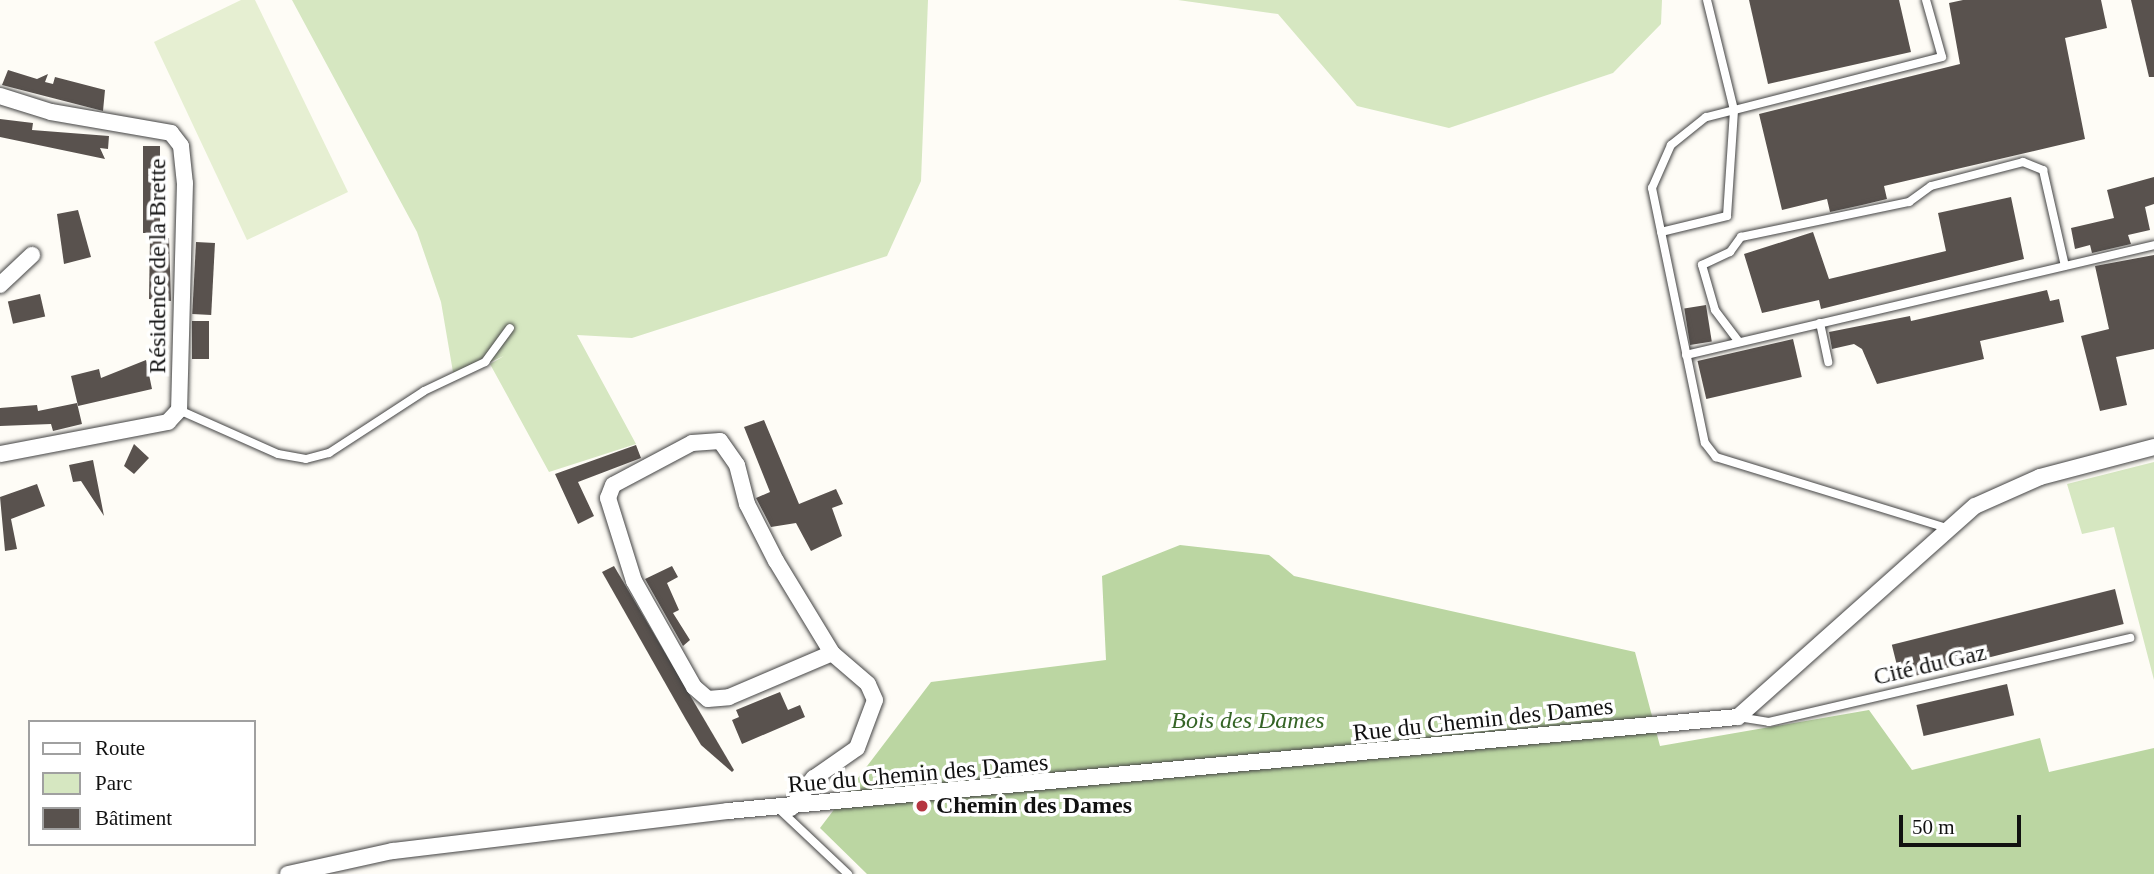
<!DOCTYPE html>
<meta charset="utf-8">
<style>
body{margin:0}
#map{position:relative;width:2154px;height:874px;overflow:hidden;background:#fefcf6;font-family:"Times New Roman",serif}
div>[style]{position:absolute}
.green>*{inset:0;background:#d6e7c1}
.forest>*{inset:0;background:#bbd6a2}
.pitch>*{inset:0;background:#e6efd2}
.building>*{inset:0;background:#59524e;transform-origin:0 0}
.roads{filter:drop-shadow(0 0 2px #444) drop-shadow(0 0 2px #444)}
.lane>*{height:8px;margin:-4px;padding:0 4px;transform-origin:4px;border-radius:4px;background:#fff}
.street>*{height:16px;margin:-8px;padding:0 8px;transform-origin:8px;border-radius:8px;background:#fff}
.dots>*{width:19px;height:19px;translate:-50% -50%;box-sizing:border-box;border:4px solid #fff;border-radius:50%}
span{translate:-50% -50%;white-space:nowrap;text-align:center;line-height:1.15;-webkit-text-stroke:7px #fff;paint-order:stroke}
.street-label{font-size:24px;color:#111}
.park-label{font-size:24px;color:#356426;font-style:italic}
.poi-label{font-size:24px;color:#111;font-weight:700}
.left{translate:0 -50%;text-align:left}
.legend{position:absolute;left:28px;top:720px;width:228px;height:126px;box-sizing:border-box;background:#fff;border:2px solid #a0a0a0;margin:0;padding:9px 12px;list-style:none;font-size:21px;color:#111}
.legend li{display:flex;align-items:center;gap:14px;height:35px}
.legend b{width:35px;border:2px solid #a0a0a0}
.scale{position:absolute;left:1899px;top:815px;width:122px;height:32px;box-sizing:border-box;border:4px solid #111;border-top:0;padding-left:9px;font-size:21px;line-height:24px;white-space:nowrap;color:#111;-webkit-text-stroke:5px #fff;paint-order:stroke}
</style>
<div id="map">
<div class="green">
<i style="clip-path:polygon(292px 0,928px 0,921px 181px,887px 256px,632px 338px,577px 335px,636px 444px,549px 472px,490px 364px,504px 356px,454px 378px,441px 302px,417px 232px)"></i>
<i style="clip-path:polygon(1178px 0,1662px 0,1661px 24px,1613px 73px,1449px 128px,1357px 106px,1278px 14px)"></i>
<i style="clip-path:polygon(2154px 462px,2154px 680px,2114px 527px,2082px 534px,2067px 484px)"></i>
</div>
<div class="forest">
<i style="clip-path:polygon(1180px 545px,1269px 555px,1294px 576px,1635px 652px,1660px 746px,1869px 710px,1912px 770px,2040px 738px,2049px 772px,2154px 748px,2154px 874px,867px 874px,820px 828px,931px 682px,1106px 660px,1102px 576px)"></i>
</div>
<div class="pitch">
<i style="clip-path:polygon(241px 0,255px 0,348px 192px,247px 240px,154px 42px)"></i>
</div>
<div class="building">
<i style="clip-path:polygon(1749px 0,1899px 0,1911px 52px,1768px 84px)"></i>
<i style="clip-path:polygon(1963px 0,2101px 0,2107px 28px,2065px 38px,2085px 139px,1884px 186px,1887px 199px,1862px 205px,1830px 212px,1827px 199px,1782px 210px,1759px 114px,1960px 64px,1949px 3px)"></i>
<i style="clip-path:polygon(2131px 0,2154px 0,2154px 77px,2149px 77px)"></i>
<i style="clip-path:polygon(8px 70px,37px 79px,48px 74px,45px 82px,53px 84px,55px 77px,105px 90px,103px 111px,2px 85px)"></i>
<i style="clip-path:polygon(0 119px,33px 123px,32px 130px,109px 136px,108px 149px,100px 148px,105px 159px,0 137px)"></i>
<i style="left:143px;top:146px;width:17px;height:87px"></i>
<i style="clip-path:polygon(2154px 177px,2154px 204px,2145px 207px,2150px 230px,2128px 235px,2131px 244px,2092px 253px,2090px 245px,2075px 249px,2071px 228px,2114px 218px,2107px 190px)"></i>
<i style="clip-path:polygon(2011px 197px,2024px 259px,1821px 309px,1819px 300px,1762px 313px,1744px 254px,1813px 232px,1829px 279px,1946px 251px,1938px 213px)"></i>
<i style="clip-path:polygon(78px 210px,91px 257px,64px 264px,57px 214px)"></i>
<i style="clip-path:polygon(150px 237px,169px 238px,171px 301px,149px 299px)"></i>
<i style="left:196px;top:242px;width:19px;height:72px;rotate:3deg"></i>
<i style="clip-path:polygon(2154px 255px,2154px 349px,2116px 357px,2127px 405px,2100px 411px,2081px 336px,2109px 329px,2095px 266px)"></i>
<i style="clip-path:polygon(2047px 290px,2050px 301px,2059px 299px,2064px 322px,1980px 341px,1984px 359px,1877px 384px,1862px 349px,1854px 344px,1832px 349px,1829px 332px,1910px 316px,1911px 321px)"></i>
<i style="left:40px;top:294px;width:23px;height:33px;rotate:77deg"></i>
<i style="left:1706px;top:305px;width:37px;height:22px;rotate:81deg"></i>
<i style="left:192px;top:321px;width:17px;height:38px"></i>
<i style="left:1793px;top:339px;width:39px;height:98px;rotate:77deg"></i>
<i style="clip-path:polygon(146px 360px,152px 389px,78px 406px,71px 376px,99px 369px,101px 378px)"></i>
<i style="clip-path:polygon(77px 403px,82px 424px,53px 431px,51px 424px,0 426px,0 408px,37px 405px,38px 411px)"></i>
<i style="clip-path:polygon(764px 420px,799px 504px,836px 489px,843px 504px,832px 508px,842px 536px,811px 551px,796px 523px,771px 527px,756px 498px,770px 492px,744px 427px)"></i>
<i style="clip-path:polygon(134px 444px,149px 458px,134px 474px,124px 466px)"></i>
<i style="clip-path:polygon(636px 445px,641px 458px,578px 482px,594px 516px,578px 524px,555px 474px)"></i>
<i style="clip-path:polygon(93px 460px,104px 516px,81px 481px,73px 482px,69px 465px)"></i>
<i style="clip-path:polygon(37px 484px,45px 506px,11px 519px,17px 549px,5px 551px,0 497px)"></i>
<i style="clip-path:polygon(614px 566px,734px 770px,732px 772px,701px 745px,685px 718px,602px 572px)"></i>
<i style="clip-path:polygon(672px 566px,678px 577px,667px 583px,679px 610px,673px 613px,690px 640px,683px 646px,645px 579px)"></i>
<i style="left:2115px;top:589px;width:36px;height:230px;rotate:76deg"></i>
<i style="left:2007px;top:684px;width:32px;height:93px;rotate:77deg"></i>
<i style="clip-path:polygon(780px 692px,788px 710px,800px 705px,805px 717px,742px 744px,732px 720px,739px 717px,736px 710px)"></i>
</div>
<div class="roads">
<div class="lane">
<i style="left:1926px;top:0;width:59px;rotate:74.3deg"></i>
<i style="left:1942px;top:57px;width:244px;rotate:165.7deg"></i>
<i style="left:1706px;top:117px;width:45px;rotate:141.3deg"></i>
<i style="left:1671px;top:145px;width:47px;rotate:113.8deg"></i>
<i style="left:1652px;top:188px;width:260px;rotate:78.3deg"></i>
<i style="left:1705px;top:443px;width:18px;rotate:52deg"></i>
<i style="left:1716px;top:457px;width:245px;rotate:17.1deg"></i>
<i style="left:1661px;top:232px;width:68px;rotate:-13.6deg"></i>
<i style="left:1727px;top:216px;width:106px;rotate:-86.2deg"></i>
<i style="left:1734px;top:110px;width:113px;rotate:-103.8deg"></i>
<i style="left:1820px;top:323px;width:40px;rotate:78deg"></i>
<i style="left:1739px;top:342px;width:40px;rotate:-127deg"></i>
<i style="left:1715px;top:310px;width:47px;rotate:-106.1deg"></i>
<i style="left:1702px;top:265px;width:31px;rotate:-25deg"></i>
<i style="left:1730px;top:252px;width:19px;rotate:-54deg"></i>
<i style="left:1741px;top:237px;width:172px;rotate:-11.8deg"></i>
<i style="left:1909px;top:202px;width:27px;rotate:-36deg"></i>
<i style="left:1931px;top:186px;width:95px;rotate:-14.6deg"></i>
<i style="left:2023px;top:162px;width:22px;rotate:22deg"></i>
<i style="left:2043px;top:170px;width:98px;rotate:77.1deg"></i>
<i style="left:1686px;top:355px;width:481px;rotate:-13.2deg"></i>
<i style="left:179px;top:410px;width:108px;rotate:24deg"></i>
<i style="left:278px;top:454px;width:28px;rotate:10deg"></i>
<i style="left:306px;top:459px;width:24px;rotate:-15deg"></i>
<i style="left:329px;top:453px;width:113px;rotate:-33.1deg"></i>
<i style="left:424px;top:391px;width:68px;rotate:-25.4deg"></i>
<i style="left:485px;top:362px;width:42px;rotate:-53.7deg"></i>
<i style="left:1738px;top:717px;width:31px;rotate:9deg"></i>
<i style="left:1769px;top:722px;width:371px;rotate:-13.1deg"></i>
<i style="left:779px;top:809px;width:95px;rotate:43.3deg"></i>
</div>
<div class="street">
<i style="left:0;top:96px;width:53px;rotate:17.4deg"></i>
<i style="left:51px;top:112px;width:122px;rotate:9.9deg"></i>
<i style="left:171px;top:133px;width:16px;rotate:52deg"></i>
<i style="left:181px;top:146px;width:37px;rotate:84deg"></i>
<i style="left:185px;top:183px;width:227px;rotate:91.5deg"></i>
<i style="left:179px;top:410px;width:16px;rotate:133deg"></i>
<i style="left:168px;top:422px;width:171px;rotate:169.2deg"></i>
<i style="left:0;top:285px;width:44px;rotate:-43.2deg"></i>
<i style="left:791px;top:808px;width:38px;rotate:-53deg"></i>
<i style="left:814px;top:778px;width:52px;rotate:-34.9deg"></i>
<i style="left:857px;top:748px;width:51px;rotate:-69.4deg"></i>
<i style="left:875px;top:700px;width:17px;rotate:-114deg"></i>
<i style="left:868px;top:684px;width:48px;rotate:-139.3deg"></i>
<i style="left:832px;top:653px;width:108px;rotate:-121.3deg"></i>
<i style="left:776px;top:561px;width:64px;rotate:-117deg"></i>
<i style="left:747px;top:504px;width:40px;rotate:-104.4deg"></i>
<i style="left:737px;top:465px;width:29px;rotate:-125deg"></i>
<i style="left:720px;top:441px;width:28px;rotate:176deg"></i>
<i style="left:692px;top:443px;width:89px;rotate:152deg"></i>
<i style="left:613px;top:485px;width:14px;rotate:111deg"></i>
<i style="left:608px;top:498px;width:87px;rotate:72.6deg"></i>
<i style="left:634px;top:581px;width:122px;rotate:60.5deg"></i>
<i style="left:694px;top:687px;width:18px;rotate:41deg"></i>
<i style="left:708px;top:699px;width:21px;rotate:-5deg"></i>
<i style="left:729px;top:697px;width:112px;rotate:-23.1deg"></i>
<i style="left:288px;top:874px;width:107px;rotate:-12.4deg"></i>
<i style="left:393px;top:851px;width:337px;rotate:-6.8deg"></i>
<i style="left:728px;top:811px;width:1014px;rotate:-5.32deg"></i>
<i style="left:1738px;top:717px;width:317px;rotate:-41.7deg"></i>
<i style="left:1975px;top:506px;width:71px;rotate:-24deg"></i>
<i style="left:2040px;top:477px;width:118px;rotate:-14.7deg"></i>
</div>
</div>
<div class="dots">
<i style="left:922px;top:806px;background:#b53540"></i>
</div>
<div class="street-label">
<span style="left:158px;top:266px;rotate:-90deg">Résidence de la Brette</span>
<span style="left:1930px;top:665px;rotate:-13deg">Cité du Gaz</span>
<span style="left:1483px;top:720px;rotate:-6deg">Rue du Chemin des Dames</span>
<span style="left:918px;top:774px;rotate:-5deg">Rue du Chemin des Dames</span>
</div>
<div class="park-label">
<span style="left:1248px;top:721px">Bois des Dames</span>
</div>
<div class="poi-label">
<span class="left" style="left:936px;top:806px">Chemin des Dames</span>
</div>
<ul class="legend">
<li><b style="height:9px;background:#fff"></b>Route</li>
<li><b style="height:19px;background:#d6e7c1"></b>Parc</li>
<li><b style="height:19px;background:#59524e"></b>Bâtiment</li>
</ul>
<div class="scale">50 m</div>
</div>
